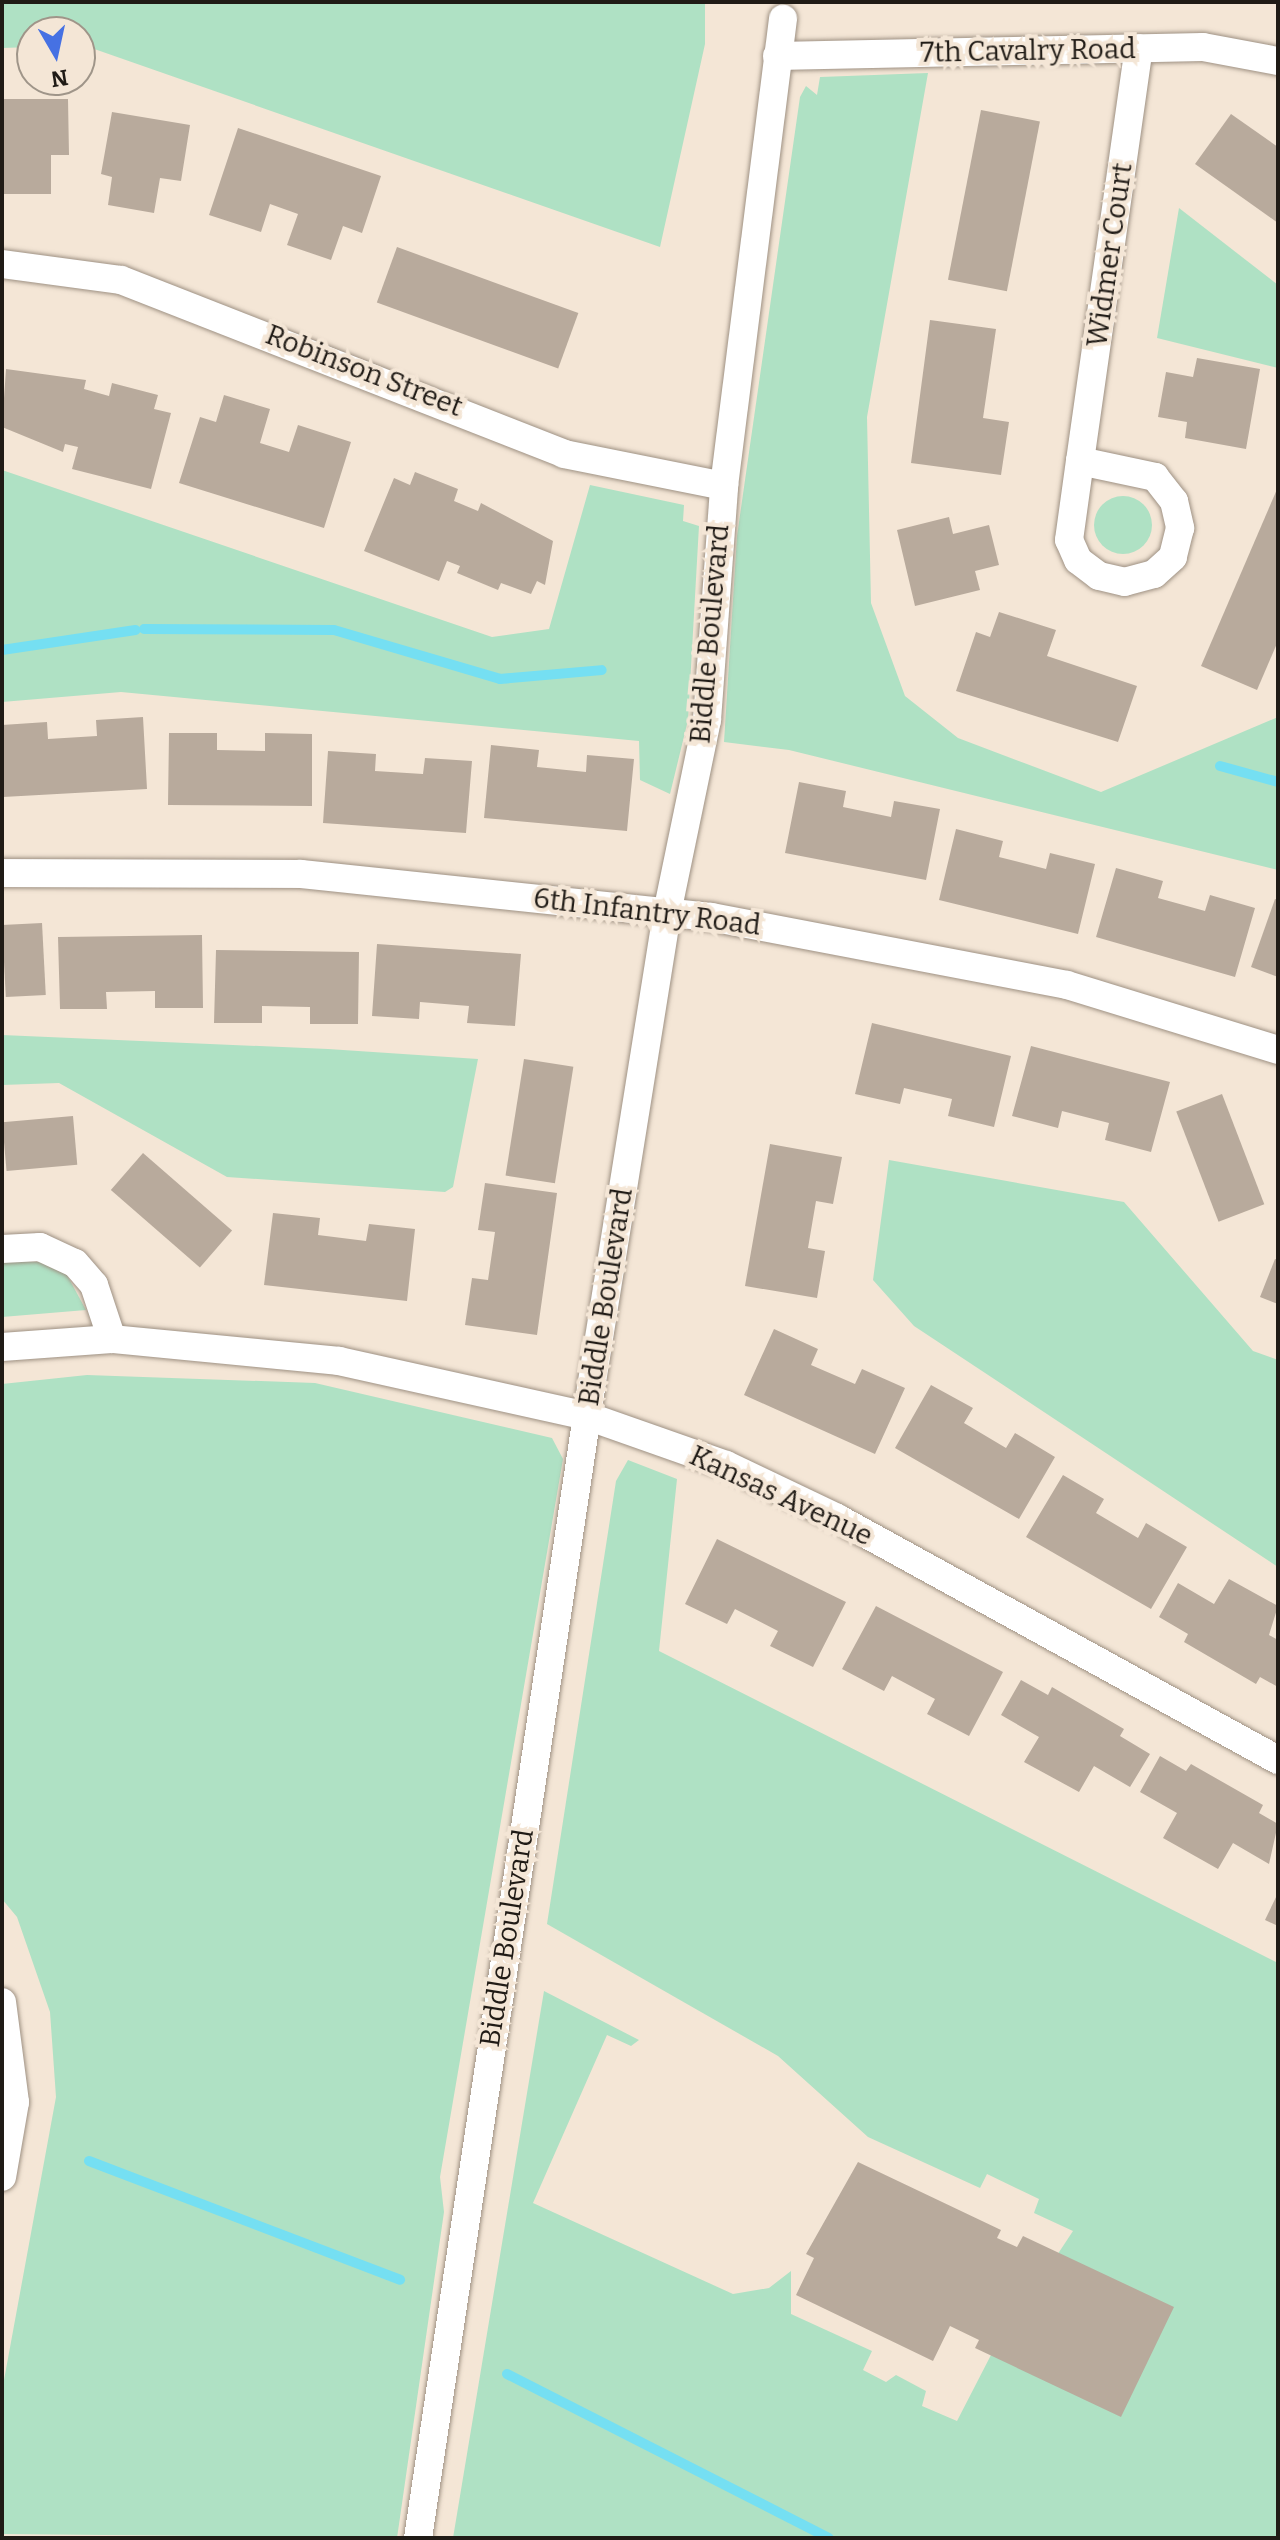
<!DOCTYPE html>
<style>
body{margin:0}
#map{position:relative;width:1280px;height:2540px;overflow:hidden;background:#f4e6d6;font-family:Bitter,serif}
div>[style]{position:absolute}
.green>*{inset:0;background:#afe1c4}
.round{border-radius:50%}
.stream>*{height:10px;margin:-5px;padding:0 5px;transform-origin:5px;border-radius:5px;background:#75dff2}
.building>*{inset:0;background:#b8aa9c;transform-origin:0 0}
.roads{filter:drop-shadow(0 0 2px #9e9183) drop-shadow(0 0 2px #9e9183)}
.street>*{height:28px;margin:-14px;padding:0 14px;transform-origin:14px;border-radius:14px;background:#fff}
span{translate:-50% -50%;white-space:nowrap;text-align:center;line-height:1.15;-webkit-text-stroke:8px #f4e6d6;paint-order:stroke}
.street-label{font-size:28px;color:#201b16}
.frame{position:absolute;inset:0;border:4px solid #201b16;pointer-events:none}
.north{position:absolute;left:16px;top:16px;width:80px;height:80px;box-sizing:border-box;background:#f4e6d6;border:2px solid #9f9589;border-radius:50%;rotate:171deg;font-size:22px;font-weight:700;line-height:32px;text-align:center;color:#201b16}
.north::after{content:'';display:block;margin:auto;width:28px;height:36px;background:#4671e3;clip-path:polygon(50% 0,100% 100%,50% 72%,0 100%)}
</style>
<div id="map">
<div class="green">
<i style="clip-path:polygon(2px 2px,705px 2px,705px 44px,660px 247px,80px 44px,80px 32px,32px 32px,32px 47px,2px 48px)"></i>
<i style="clip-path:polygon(928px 73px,867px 417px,871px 603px,905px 696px,958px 738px,1101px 792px,1278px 717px,1278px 870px,789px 750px,724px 742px,737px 536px,800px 97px,806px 86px,817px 95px,820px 77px)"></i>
<i style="clip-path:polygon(1179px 208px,1278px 285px,1278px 368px,1157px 338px)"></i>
<i style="clip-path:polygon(2px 470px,492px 637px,549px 629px,590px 485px,684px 505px,683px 521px,699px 526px,688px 720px,670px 794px,640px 780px,639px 741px,121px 692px,2px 702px)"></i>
<i class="round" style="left:1094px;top:496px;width:58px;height:58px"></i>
<i style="clip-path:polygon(2px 1035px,328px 1049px,478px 1059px,453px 1187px,445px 1192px,227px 1177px,59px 1083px,2px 1085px)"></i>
<i style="clip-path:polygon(889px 1160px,1124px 1202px,1253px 1351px,1278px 1360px,1278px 1567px,914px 1326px,873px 1280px)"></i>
<i style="clip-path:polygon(2px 1260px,43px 1262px,67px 1275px,86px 1310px,2px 1317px)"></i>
<i style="clip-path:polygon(87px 1375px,315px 1383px,552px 1438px,563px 1459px,440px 2177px,444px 2212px,397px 2538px,2px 2534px,2px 2391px,56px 2097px,50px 2012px,17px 1917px,2px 1899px,2px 1384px)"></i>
<i style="clip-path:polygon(628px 1460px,677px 1479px,659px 1651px,1278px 1963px,1278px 2538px,453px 2538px,544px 1991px,639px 2040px,631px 2046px,607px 2035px,533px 2203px,733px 2294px,769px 2288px,791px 2271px,791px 2314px,872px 2351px,863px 2370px,886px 2382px,896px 2375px,926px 2391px,922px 2406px,957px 2421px,991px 2355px,1073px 2231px,1034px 2213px,1039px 2199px,987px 2174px,980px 2188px,868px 2137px,778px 2056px,547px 1924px,616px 1481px)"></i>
</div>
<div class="stream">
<i style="left:144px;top:629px;width:190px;rotate:0.3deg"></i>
<i style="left:334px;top:630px;width:173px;rotate:16.4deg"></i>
<i style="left:500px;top:679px;width:102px;rotate:-5deg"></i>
<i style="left:2px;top:650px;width:135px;rotate:-8.5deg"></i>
<i style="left:1220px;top:766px;width:60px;rotate:15.4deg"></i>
<i style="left:89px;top:2161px;width:333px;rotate:20.9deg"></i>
<i style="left:507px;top:2374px;width:361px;rotate:27deg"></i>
</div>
<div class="building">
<i style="clip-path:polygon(2px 99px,68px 99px,69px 155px,51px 155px,51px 194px,4px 194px)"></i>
<i style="left:981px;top:110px;width:60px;height:173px;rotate:11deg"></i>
<i style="clip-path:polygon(112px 112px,190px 125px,181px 181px,160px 178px,154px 213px,108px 205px,112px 177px,101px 174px)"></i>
<i style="clip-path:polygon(1231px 114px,1278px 147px,1278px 223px,1195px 164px)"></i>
<i style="clip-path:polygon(238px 128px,381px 176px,362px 233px,343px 226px,331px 260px,287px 245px,298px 214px,270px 204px,261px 232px,209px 215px)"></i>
<i style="left:397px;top:247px;width:193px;height:59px;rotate:20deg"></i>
<i style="clip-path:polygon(930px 320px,996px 329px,983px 418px,1009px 422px,1001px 475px,911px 463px)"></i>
<i style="clip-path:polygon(1197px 358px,1260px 369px,1246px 449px,1185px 438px,1187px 422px,1158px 417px,1166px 372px,1193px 377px)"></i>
<i style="clip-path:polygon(6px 369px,86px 380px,84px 389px,109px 396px,112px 383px,158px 395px,154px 409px,171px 413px,151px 489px,72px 469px,78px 447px,65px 444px,63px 452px,2px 427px)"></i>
<i style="clip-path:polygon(224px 395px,270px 409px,260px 443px,289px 452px,298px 425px,351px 442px,324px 528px,179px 483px,200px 417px,216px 422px)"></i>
<i style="clip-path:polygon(415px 472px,458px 489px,454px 501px,478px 511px,481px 503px,553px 541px,545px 585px,537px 581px,531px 594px,501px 583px,498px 590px,457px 573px,460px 566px,447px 561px,439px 581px,364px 551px,394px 478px,410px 485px)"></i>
<i style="clip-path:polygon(1278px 487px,1278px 641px,1257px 690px,1201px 666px)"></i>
<i style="clip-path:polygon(949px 517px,953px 534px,989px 525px,999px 565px,975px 571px,980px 590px,915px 606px,897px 530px)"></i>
<i style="clip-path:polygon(999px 612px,1056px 630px,1047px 656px,1137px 686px,1118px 742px,956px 691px,976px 632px,990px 637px)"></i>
<i style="clip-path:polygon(143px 717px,147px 789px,3px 797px,2px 725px,47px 722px,48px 739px,97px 736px,96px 720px)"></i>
<i style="clip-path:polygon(169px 733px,217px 733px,217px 750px,265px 751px,265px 733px,312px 734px,312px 806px,168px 805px)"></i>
<i style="clip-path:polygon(491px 745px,539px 750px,537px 767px,586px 772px,587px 755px,634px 759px,627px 831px,484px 818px)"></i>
<i style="clip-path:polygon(328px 751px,376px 754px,375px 771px,423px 774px,425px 758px,472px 761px,466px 833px,323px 823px)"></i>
<i style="clip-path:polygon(799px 782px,846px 791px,843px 807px,891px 817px,894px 801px,940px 809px,926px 880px,785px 853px)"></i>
<i style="clip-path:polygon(956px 829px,1003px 841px,999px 857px,1046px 869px,1050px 853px,1095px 864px,1078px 934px,939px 900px)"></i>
<i style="clip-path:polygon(1116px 868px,1163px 881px,1158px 898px,1205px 911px,1210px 895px,1255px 908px,1235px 977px,1096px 937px)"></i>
<i style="clip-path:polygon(1275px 899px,1278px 900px,1278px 977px,1251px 967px)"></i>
<i style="left:42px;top:923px;width:72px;height:40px;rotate:87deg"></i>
<i style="clip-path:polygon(202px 935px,203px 1008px,155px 1008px,155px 991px,106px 992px,107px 1009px,60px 1009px,58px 937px)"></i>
<i style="clip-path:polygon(377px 944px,521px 954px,515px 1026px,467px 1023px,469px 1006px,420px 1002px,419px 1019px,372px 1016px)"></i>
<i style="clip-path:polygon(216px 950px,359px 952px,358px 1024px,310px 1024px,310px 1007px,262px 1006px,262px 1023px,214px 1023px)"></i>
<i style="clip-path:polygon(872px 1023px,1011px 1056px,994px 1127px,948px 1116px,952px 1099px,904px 1088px,900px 1104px,855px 1094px)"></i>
<i style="clip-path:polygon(1031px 1046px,1170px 1082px,1151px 1152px,1105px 1140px,1109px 1123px,1062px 1111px,1058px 1128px,1012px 1116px)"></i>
<i style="left:524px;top:1059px;width:50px;height:118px;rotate:9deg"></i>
<i style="left:1222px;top:1094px;width:118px;height:49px;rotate:69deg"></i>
<i style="left:73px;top:1116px;width:49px;height:71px;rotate:85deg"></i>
<i style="clip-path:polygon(770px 1144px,842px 1157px,833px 1204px,816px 1201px,808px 1248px,825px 1251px,817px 1298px,745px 1286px)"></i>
<i style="left:143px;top:1153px;width:118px;height:49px;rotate:41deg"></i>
<i style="clip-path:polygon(485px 1183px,557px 1193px,537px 1335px,465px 1325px,472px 1278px,488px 1280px,495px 1232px,478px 1230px)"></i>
<i style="clip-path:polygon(273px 1213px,320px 1218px,318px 1235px,366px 1241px,369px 1224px,415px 1229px,407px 1301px,264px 1285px)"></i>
<i style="clip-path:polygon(1275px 1259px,1278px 1260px,1278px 1304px,1260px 1297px)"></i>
<i style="clip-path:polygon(774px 1329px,818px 1349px,811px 1365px,855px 1384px,862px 1369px,905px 1388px,875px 1454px,744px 1395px)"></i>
<i style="clip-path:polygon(931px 1385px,973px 1408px,964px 1423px,1006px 1448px,1015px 1433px,1055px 1457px,1019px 1519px,895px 1448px)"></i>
<i style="clip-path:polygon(1063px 1475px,1104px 1499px,1096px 1513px,1138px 1538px,1146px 1523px,1187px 1547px,1151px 1609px,1026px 1537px)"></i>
<i style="clip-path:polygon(717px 1539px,846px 1602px,813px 1667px,770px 1646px,778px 1631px,735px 1609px,727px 1624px,685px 1604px)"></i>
<i style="clip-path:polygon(1229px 1579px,1278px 1606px,1269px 1635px,1278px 1640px,1278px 1687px,1260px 1677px,1256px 1684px,1184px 1642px,1188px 1634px,1159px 1617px,1178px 1583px,1214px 1604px)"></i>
<i style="clip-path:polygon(876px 1606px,1003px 1672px,969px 1736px,927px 1714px,935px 1699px,892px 1676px,884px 1691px,842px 1669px)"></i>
<i style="clip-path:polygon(1021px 1680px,1048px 1695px,1052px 1687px,1124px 1729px,1120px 1736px,1150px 1754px,1130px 1787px,1094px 1766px,1079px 1792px,1024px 1762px,1039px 1737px,1001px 1715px)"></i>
<i style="clip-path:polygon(1160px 1756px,1186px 1771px,1191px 1764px,1263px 1805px,1259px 1813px,1278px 1824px,1269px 1864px,1233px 1843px,1218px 1869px,1163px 1838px,1177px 1813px,1140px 1792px)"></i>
<i style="clip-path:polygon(1278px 1893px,1278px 1926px,1265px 1920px)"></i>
<i style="clip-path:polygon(858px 2162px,1001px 2230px,997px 2238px,1017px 2247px,1023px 2236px,1174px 2307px,1121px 2417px,975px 2348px,979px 2340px,950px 2326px,933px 2361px,796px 2295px,814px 2258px,806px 2254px)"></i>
</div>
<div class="roads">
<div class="street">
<i style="left:777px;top:56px;width:426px;rotate:-1.2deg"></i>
<i style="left:1203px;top:47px;width:76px;rotate:10.6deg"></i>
<i style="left:2px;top:264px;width:120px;rotate:7.7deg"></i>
<i style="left:121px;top:280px;width:476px;rotate:21.4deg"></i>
<i style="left:564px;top:454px;width:163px;rotate:11.3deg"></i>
<i style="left:1080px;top:461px;width:417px;rotate:-81.9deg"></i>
<i style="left:1080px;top:461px;width:77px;rotate:12deg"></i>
<i style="left:1155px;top:477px;width:31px;rotate:52deg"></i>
<i style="left:1174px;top:501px;width:28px;rotate:77deg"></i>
<i style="left:1180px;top:528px;width:30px;rotate:104deg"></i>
<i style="left:1173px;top:557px;width:25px;rotate:138deg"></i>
<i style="left:1154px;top:574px;width:30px;rotate:165deg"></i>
<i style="left:1125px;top:582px;width:27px;rotate:-167deg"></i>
<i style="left:1099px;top:576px;width:26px;rotate:-143deg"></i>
<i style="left:1078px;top:560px;width:22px;rotate:-114deg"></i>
<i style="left:1069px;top:540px;width:80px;rotate:-82.1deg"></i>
<i style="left:2px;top:873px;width:299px;rotate:0.2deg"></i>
<i style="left:301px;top:874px;width:412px;rotate:6deg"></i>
<i style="left:711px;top:917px;width:362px;rotate:10.8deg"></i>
<i style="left:1067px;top:985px;width:221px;rotate:17.1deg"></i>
<i style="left:2px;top:1249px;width:38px;rotate:-3deg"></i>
<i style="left:40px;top:1247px;width:38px;rotate:25deg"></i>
<i style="left:75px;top:1263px;width:29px;rotate:49deg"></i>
<i style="left:94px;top:1285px;width:57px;rotate:71.6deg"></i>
<i style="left:2px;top:1347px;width:110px;rotate:-4.2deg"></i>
<i style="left:112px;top:1339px;width:228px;rotate:5.5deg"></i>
<i style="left:339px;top:1361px;width:254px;rotate:12.5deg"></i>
<i style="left:587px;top:1416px;width:147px;rotate:19.4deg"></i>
<i style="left:726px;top:1465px;width:123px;rotate:25.5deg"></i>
<i style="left:837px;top:1518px;width:503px;rotate:28.76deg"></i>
<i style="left:2px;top:2002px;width:101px;rotate:82.6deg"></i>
<i style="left:15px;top:2102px;width:76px;rotate:99.8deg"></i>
<i style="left:418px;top:2538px;width:1163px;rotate:-81.44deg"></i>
<i style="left:591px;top:1388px;width:481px;rotate:-80.9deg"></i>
<i style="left:667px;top:913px;width:197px;rotate:-78.3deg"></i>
<i style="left:707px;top:720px;width:235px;rotate:-85.8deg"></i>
<i style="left:724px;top:486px;width:471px;rotate:-82.8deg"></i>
</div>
</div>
<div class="street-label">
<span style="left:1028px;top:51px;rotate:-1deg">7th Cavalry Road</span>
<span style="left:1110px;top:255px;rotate:-82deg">Widmer Court</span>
<span style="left:364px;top:371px;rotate:21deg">Robinson Street</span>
<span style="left:710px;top:634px;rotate:-85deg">Biddle Boulevard</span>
<span style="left:647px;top:912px;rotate:7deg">6th Infantry Road</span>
<span style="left:606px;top:1297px;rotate:-81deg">Biddle Boulevard</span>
<span style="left:781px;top:1496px;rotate:25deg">Kansas Avenue</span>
<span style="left:507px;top:1938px;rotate:-81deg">Biddle Boulevard</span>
</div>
<div class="frame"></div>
<div class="north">N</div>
</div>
